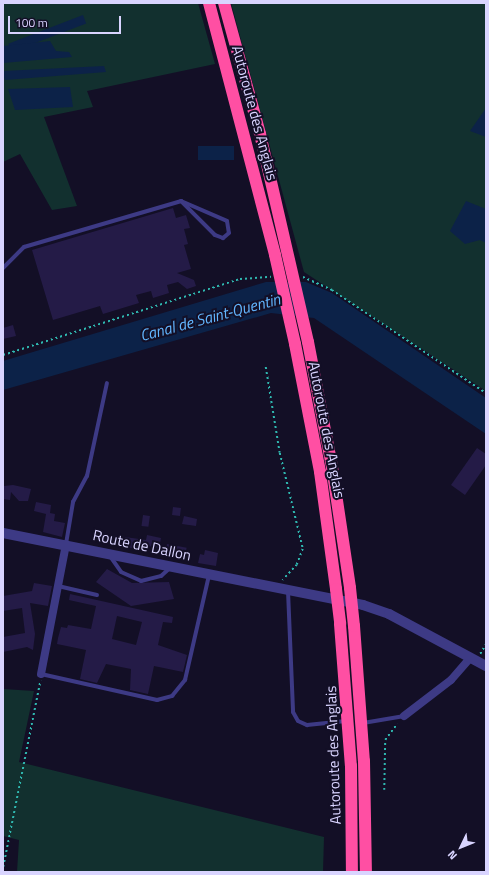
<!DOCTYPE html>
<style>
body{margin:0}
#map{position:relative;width:489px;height:875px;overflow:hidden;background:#130f26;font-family:"Titillium Web",sans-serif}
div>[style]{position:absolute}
.green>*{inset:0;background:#12302f}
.water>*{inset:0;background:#0c2248;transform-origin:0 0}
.building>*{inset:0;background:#241b47;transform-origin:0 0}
.path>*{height:1.5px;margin-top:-0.75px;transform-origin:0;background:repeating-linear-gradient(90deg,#2fb8b0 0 2px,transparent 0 5px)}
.service>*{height:4px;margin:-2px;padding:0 2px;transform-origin:2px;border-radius:2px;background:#3d3a85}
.minor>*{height:8px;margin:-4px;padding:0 4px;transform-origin:4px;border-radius:4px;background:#3d3a85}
.tertiary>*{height:10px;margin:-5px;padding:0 5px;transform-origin:5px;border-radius:5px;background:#3d3a85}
.motorway>*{height:12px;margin:-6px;padding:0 6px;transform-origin:6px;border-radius:6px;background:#ff4fa3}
.motorway-bridge>*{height:12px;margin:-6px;padding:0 6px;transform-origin:6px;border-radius:6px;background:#ff4fa3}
span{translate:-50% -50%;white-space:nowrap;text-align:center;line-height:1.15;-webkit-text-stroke:4px #130f26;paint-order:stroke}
.street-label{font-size:15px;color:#d9d4ff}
.water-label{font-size:16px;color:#62b6ff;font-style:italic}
.frame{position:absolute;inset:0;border:4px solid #d9d4ff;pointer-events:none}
.north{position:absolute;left:441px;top:827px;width:40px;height:40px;-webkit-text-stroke:3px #130f26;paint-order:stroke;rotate:227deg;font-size:11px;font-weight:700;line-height:16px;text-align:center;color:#d9d4ff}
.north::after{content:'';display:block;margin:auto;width:14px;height:18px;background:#d9d4ff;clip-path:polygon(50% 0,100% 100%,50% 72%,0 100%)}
.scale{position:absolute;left:8px;top:16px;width:113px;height:18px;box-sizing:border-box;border:2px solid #d9d4ff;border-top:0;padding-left:5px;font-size:12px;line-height:14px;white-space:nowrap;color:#d9d4ff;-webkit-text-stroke:3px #130f26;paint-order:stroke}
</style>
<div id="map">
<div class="green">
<i style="clip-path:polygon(3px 3px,198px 3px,215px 64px,87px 91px,93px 107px,44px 117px,77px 206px,52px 210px,20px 154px,3px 162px)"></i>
<i style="clip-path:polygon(231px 3px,486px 3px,486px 391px,304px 272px)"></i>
<i style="clip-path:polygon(3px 689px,34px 691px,19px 762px,324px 837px,323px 872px,17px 872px,19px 840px,3px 836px)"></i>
</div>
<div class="water">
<i style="left:83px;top:15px;width:9px;height:80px;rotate:69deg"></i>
<i style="clip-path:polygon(50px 41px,56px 51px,69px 52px,72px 57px,3px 63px,3px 46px)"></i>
<i style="clip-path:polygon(104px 66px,106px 72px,5px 80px,3px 75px,3px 71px)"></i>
<i style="clip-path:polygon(70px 87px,73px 107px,15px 110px,8px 89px)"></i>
<i style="clip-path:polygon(486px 108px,486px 137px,470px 131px)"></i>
<i style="left:234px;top:146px;width:14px;height:36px;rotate:90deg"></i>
<i style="clip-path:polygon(466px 201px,486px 209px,486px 243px,480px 240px,465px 244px,450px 231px)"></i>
<i style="clip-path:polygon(266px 282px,306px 282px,332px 293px,486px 398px,486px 434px,314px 318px,271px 313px,3px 390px,3px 361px)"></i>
</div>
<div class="building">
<i style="clip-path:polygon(173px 208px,176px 218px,186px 215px,190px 228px,184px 229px,188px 244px,184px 245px,191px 269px,177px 273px,194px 280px,196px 286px,187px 289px,178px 282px,167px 285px,169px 293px,153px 298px,151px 291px,136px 295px,139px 303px,103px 314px,100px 306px,53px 320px,32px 250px)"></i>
<i style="clip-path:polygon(13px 325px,16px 336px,3px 339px,3px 328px)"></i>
<i style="clip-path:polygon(477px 448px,486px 454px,486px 465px,465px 495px,451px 485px)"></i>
<i style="clip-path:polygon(13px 485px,31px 489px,28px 501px,19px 501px,11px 492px,10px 500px,3px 499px,4px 486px)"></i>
<i style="clip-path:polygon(36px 502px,51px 505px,50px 513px,55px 514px,54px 521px,65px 523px,62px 537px,43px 532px,46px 514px,34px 511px)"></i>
<i style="left:173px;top:507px;width:8px;height:8px;rotate:7deg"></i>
<i style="left:143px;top:515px;width:7px;height:11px;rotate:8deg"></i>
<i style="clip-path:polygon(184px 516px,197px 519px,196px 526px,182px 524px)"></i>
<i style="clip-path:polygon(111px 535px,146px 540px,147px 535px,161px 538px,159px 548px,138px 544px,137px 549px,109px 544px)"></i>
<i style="left:167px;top:544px;width:20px;height:11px;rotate:11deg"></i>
<i style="clip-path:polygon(205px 550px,218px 553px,216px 566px,198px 563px,200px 554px,204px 555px)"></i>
<i style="clip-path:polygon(107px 569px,132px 583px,169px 582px,174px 599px,131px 606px,96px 582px)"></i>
<i style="clip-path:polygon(34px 583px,52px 586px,48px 606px,30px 603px,35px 634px,33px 650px,27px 647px,3px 652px,3px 637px,25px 633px,22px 608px,3px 611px,3px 596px,32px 591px)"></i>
<i style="clip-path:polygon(evenodd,70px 594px,173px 617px,172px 623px,163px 622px,158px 645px,187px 655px,183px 672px,154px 666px,148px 694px,130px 690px,131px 669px,106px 664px,97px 683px,80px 679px,86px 650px,57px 644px,58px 638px,61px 627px,67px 628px,68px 625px,91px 629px,96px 606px,69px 600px,70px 594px,117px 616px,142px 622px,136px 645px,112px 639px,117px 616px)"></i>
</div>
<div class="path">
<i style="left:303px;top:277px;width:32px;rotate:24deg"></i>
<i style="left:332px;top:290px;width:185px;rotate:33.8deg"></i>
<i style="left:3px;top:355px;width:249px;rotate:-17.8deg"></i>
<i style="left:240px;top:279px;width:31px;rotate:-4deg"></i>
<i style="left:266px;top:367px;width:87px;rotate:80.8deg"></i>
<i style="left:280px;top:453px;width:99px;rotate:76.5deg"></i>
<i style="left:303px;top:549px;width:17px;rotate:111deg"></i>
<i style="left:297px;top:565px;width:21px;rotate:133deg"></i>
<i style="left:480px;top:654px;width:12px;rotate:-59deg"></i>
<i style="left:384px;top:790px;width:50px;rotate:-88.9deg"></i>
<i style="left:385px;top:740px;width:20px;rotate:-53deg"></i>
<i style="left:3px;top:867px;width:190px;rotate:-78.7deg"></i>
</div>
<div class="service">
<i style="left:3px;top:268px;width:30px;rotate:-45deg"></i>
<i style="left:24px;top:247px;width:164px;rotate:-16.3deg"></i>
<i style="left:181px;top:201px;width:50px;rotate:23.5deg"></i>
<i style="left:227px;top:221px;width:12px;rotate:81deg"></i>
<i style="left:229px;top:233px;width:8px;rotate:140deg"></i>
<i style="left:223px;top:238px;width:9px;rotate:-159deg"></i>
<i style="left:215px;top:235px;width:48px;rotate:-135deg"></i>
<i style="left:66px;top:544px;width:43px;rotate:-80.5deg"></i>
<i style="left:73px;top:502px;width:30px;rotate:-62deg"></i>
<i style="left:87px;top:476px;width:95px;rotate:-77.9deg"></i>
<i style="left:110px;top:556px;width:19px;rotate:55deg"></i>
<i style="left:121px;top:572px;width:22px;rotate:24deg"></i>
<i style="left:141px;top:581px;width:21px;rotate:-14deg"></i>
<i style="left:161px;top:576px;width:12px;rotate:-42deg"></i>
<i style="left:58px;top:586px;width:40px;rotate:13deg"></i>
<i style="left:288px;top:591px;width:121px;rotate:87.6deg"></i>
<i style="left:293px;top:712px;width:10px;rotate:61deg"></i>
<i style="left:298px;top:721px;width:10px;rotate:24deg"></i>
<i style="left:307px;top:725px;width:39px;rotate:-6deg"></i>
<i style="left:41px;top:674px;width:119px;rotate:12.6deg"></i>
<i style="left:157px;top:700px;width:16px;rotate:-15deg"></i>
<i style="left:172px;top:696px;width:21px;rotate:-51deg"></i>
<i style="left:185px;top:680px;width:108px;rotate:-77.1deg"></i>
<i style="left:363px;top:723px;width:42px;rotate:-9.7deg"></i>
</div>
<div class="minor">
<i style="left:41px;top:674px;width:132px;rotate:-79.1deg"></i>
<i style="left:404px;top:716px;width:59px;rotate:-37.5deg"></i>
<i style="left:451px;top:680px;width:29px;rotate:-49deg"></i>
</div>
<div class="tertiary">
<i style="left:3px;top:533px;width:367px;rotate:11.3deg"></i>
<i style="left:363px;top:605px;width:28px;rotate:19deg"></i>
<i style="left:389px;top:614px;width:110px;rotate:28.2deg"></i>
</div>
<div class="motorway">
<i style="left:308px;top:342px;width:127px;rotate:79.1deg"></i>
<i style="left:332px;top:467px;width:122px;rotate:81.5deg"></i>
<i style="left:295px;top:344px;width:130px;rotate:78.9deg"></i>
<i style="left:320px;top:472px;width:118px;rotate:82.2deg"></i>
<i style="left:340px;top:624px;width:142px;rotate:85.6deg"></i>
<i style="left:351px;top:766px;width:106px;rotate:89.5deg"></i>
<i style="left:354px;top:626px;width:135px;rotate:85.8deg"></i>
<i style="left:364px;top:761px;width:111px;rotate:89deg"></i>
</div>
<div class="motorway-bridge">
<i style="left:209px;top:3px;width:260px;rotate:75.3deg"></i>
<i style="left:275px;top:255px;width:91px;rotate:77.3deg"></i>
<i style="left:224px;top:3px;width:136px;rotate:74.6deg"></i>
<i style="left:260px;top:134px;width:213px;rotate:77deg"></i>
<i style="left:350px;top:588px;width:38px;rotate:84deg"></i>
<i style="left:336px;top:589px;width:35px;rotate:83deg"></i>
</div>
<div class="street-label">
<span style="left:255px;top:113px;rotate:75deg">Autoroute des Anglais</span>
<span style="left:327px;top:430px;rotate:79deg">Autoroute des Anglais</span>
<span style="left:142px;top:545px;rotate:12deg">Route de Dallon</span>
<span style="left:333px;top:755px;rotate:-92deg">Autoroute des Anglais</span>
</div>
<div class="water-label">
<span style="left:210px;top:317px;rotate:-15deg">Canal de Saint-Quentin</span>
</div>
<div class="frame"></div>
<div class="north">N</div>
<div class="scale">100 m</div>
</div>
